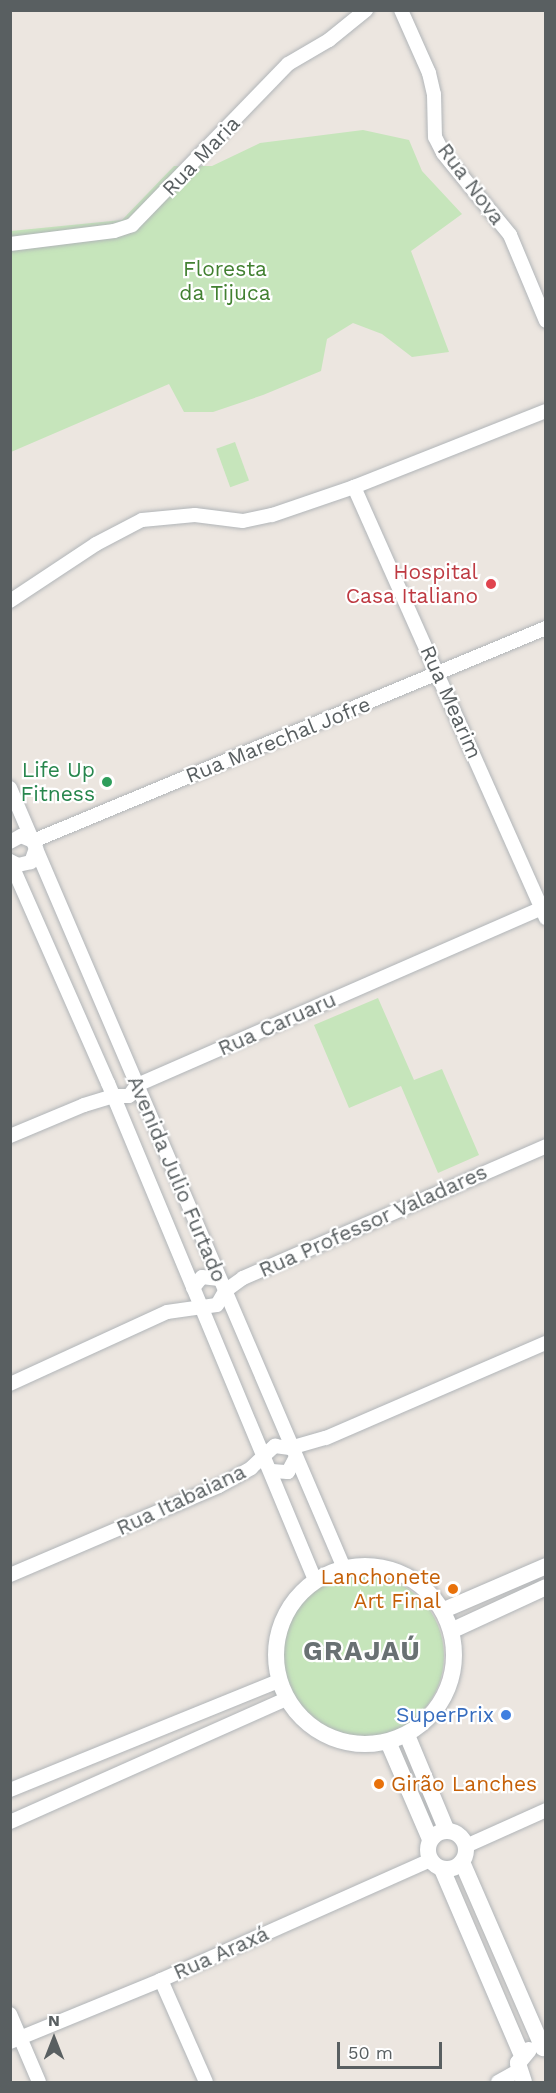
<!DOCTYPE html>
<meta charset="utf-8">
<style>
body{margin:0}
#map{position:relative;width:556px;height:2093px;overflow:hidden;background:#ece6e0;font-family:"Work Sans",sans-serif}
div>[style]{position:absolute}
.green>*{inset:0;background:#c6e5bb;transform-origin:0 0}
.round{border-radius:50%}
.roads{filter:drop-shadow(0 0 2px #b1b5b8) drop-shadow(0 0 2px #b1b5b8)}
.minor>*{height:14px;margin:-7px;padding:0 7px;transform-origin:7px;border-radius:7px;background:#fff}
.tertiary>*{height:16px;margin:-8px;padding:0 8px;transform-origin:8px;border-radius:8px;background:#fff}
.tertiary>.ring{margin:-8px;padding:0;box-sizing:content-box;background:none;border:16px solid #fff;border-radius:50%}
.dots>*{width:16px;height:16px;translate:-50% -50%;box-sizing:border-box;border:3px solid #fff;border-radius:50%}
span{translate:-50% -50%;white-space:nowrap;text-align:center;line-height:1.15;-webkit-text-stroke:4.5px #fff;paint-order:stroke}
.street-label{font-size:21px;color:#595f61}
.park-label{font-size:21px;color:#428031}
.health-label{font-size:21px;color:#be3a42}
.right{translate:-100% -50%;text-align:right}
.leisure-label{font-size:21px;color:#27864d}
.food-label{font-size:21px;color:#c56008}
.left{translate:0 -50%;text-align:left}
.shop-label{font-size:21px;color:#366cbe}
.district-label{font-size:27px;color:#697173;font-weight:700;letter-spacing:1.5px}
.frame{position:absolute;inset:0;border:12px solid #595f61;pointer-events:none}
.north{position:absolute;left:24px;top:2009px;width:60px;height:60px;-webkit-text-stroke:4px #fff;paint-order:stroke;rotate:0deg;font-size:16px;font-weight:700;line-height:24px;text-align:center;color:#595f61}
.north::after{content:'';display:block;margin:auto;width:21px;height:27px;background:#595f61;clip-path:polygon(50% 0,100% 100%,50% 72%,0 100%)}
.scale{position:absolute;left:337px;top:2042px;width:105px;height:27px;box-sizing:border-box;border:3px solid #595f61;border-top:0;padding-left:8px;font-size:18px;line-height:21px;white-space:nowrap;color:#595f61;-webkit-text-stroke:4px #fff;paint-order:stroke}
</style>
<div id="map">
<div class="green">
<i style="clip-path:polygon(363px 130px,409px 140px,422px 171px,462px 214px,411px 251px,449px 352px,412px 357px,382px 334px,353px 323px,327px 339px,321px 371px,263px 395px,213px 412px,184px 412px,169px 384px,11px 452px,11px 231px,122px 220px,174px 166px,212px 166px,260px 143px)"></i>
<i style="left:235px;top:442px;width:41px;height:20px;rotate:70deg"></i>
<i style="clip-path:polygon(378px 998px,414px 1080px,442px 1069px,479px 1155px,438px 1173px,401px 1086px,349px 1108px,314px 1025px)"></i>
<i class="round" style="left:282px;top:1575px;width:162px;height:162px"></i>
</div>
<div class="roads">
<div class="minor">
<i style="left:401px;top:10px;width:69px;rotate:66deg"></i>
<i style="left:429px;top:73px;width:22px;rotate:77deg"></i>
<i style="left:434px;top:94px;width:43px;rotate:88.7deg"></i>
<i style="left:435px;top:137px;width:18px;rotate:63deg"></i>
<i style="left:443px;top:153px;width:106px;rotate:50.7deg"></i>
<i style="left:510px;top:235px;width:93px;rotate:67.3deg"></i>
<i style="left:10px;top:244px;width:105px;rotate:-7.1deg"></i>
<i style="left:114px;top:231px;width:19px;rotate:-18deg"></i>
<i style="left:132px;top:225px;width:224px;rotate:-45.9deg"></i>
<i style="left:288px;top:64px;width:48px;rotate:-30.3deg"></i>
<i style="left:329px;top:40px;width:48px;rotate:-39deg"></i>
<i style="left:354px;top:487px;width:472px;rotate:66deg"></i>
<i style="left:10px;top:601px;width:103px;rotate:-33.5deg"></i>
<i style="left:96px;top:544px;width:52px;rotate:-27.6deg"></i>
<i style="left:142px;top:520px;width:53px;rotate:-5.4deg"></i>
<i style="left:195px;top:515px;width:48px;rotate:7.1deg"></i>
<i style="left:243px;top:521px;width:30px;rotate:-12deg"></i>
<i style="left:272px;top:515px;width:87px;rotate:-18.9deg"></i>
<i style="left:354px;top:487px;width:206px;rotate:-21.6deg"></i>
<i style="left:10px;top:788px;width:849px;rotate:66.82deg"></i>
<i style="left:10px;top:842px;width:13px;rotate:-29deg"></i>
<i style="left:21px;top:836px;width:13px;rotate:23deg"></i>
<i style="left:33px;top:841px;width:555px;rotate:-22.55deg"></i>
<i style="left:10px;top:861px;width:243px;rotate:66.2deg"></i>
<i style="left:108px;top:1083px;width:538px;rotate:67.39deg"></i>
<i style="left:10px;top:861px;width:9px;rotate:27deg"></i>
<i style="left:18px;top:865px;width:13px;rotate:-13deg"></i>
<i style="left:31px;top:862px;width:15px;rotate:-70deg"></i>
<i style="left:10px;top:1136px;width:80px;rotate:-22.7deg"></i>
<i style="left:84px;top:1105px;width:30px;rotate:-17deg"></i>
<i style="left:113px;top:1096px;width:16px"></i>
<i style="left:129px;top:1096px;width:14px;rotate:-54deg"></i>
<i style="left:137px;top:1085px;width:446px;rotate:-23.6deg"></i>
<i style="left:193px;top:1288px;width:14px;rotate:-51deg"></i>
<i style="left:202px;top:1277px;width:17px;rotate:7deg"></i>
<i style="left:10px;top:1384px;width:173px;rotate:-24.6deg"></i>
<i style="left:167px;top:1312px;width:50px;rotate:-8deg"></i>
<i style="left:217px;top:1305px;width:16px;rotate:-60deg"></i>
<i style="left:225px;top:1291px;width:22px;rotate:-36deg"></i>
<i style="left:243px;top:1278px;width:331px;rotate:-23.5deg"></i>
<i style="left:272px;top:1471px;width:16px;rotate:4deg"></i>
<i style="left:288px;top:1472px;width:15px;rotate:-62deg"></i>
<i style="left:10px;top:1575px;width:227px;rotate:-23.1deg"></i>
<i style="left:219px;top:1486px;width:37px;rotate:-29deg"></i>
<i style="left:251px;top:1468px;width:33px;rotate:-43deg"></i>
<i style="left:275px;top:1446px;width:15px;rotate:8deg"></i>
<i style="left:290px;top:1448px;width:37px;rotate:-16deg"></i>
<i style="left:326px;top:1438px;width:240px;rotate:-23.4deg"></i>
<i style="left:10px;top:1790px;width:289px;rotate:-22.1deg"></i>
<i style="left:10px;top:1822px;width:302px;rotate:-24deg"></i>
<i style="left:466px;top:1846px;width:88px;rotate:-24.2deg"></i>
<i style="left:161px;top:1980px;width:111px;rotate:66.2deg"></i>
<i style="left:10px;top:2014px;width:74px;rotate:66.9deg"></i>
<i style="left:10px;top:2042px;width:163px;rotate:-22.3deg"></i>
<i style="left:161px;top:1980px;width:295px;rotate:-24deg"></i>
<i style="left:498px;top:2082px;width:23px;rotate:-29deg"></i>
</div>
<div class="tertiary">
<i class="ring" style="left:276px;top:1566px;width:162px;height:162px"></i>
<i style="left:444px;top:1610px;width:111px;rotate:-23.3deg"></i>
<i style="left:453px;top:1630px;width:102px;rotate:-24.8deg"></i>
<i style="left:407px;top:1735px;width:104px;rotate:67.4deg"></i>
<i style="left:389px;top:1744px;width:103px;rotate:66.7deg"></i>
<i class="ring" style="left:428px;top:1831px;width:22px;height:22px"></i>
<i style="left:462px;top:1862px;width:203px;rotate:66.5deg"></i>
<i style="left:442px;top:1869px;width:203px;rotate:66.8deg"></i>
<i style="left:524px;top:2082px;width:20px;rotate:-108deg"></i>
<i style="left:518px;top:2063px;width:17px;rotate:-50deg"></i>
</div>
</div>
<div class="dots">
<i style="left:491px;top:584px;background:#e0444e"></i>
<i style="left:107px;top:782px;background:#2e9e5b"></i>
<i style="left:453px;top:1589px;background:#e8710a"></i>
<i style="left:506px;top:1715px;background:#3f7fe0"></i>
<i style="left:379px;top:1784px;background:#e8710a"></i>
</div>
<div class="street-label">
<span style="left:201px;top:156px;rotate:-46deg">Rua Maria</span>
<span style="left:471px;top:184px;rotate:53deg">Rua Nova</span>
<span style="left:451px;top:702px;rotate:66deg">Rua Mearim</span>
<span style="left:278px;top:740px;rotate:-22deg">Rua Marechal Jofre</span>
<span style="left:277px;top:1024px;rotate:-24deg">Rua Caruaru</span>
<span style="left:177px;top:1179px;rotate:67deg">Avenida Julio Furtado</span>
<span style="left:373px;top:1221px;rotate:-24deg">Rua Professor Valadares</span>
<span style="left:181px;top:1500px;rotate:-25deg">Rua Itabaiana</span>
<span style="left:221px;top:1953px;rotate:-24deg">Rua Araxá</span>
</div>
<div class="park-label">
<span style="left:225px;top:281px">Floresta<br>da Tijuca</span>
</div>
<div class="health-label">
<span class="right" style="left:478px;top:584px">Hospital<br>Casa Italiano</span>
</div>
<div class="leisure-label">
<span class="right" style="left:95px;top:782px">Life Up<br>Fitness</span>
</div>
<div class="food-label">
<span class="right" style="left:441px;top:1589px">Lanchonete<br>Art Final</span>
<span class="left" style="left:391px;top:1784px">Girão Lanches</span>
</div>
<div class="shop-label">
<span class="right" style="left:494px;top:1715px">SuperPrix</span>
</div>
<div class="district-label">
<span style="left:362px;top:1652px">GRAJAÚ</span>
</div>
<div class="frame"></div>
<div class="north">N</div>
<div class="scale">50 m</div>
</div>
